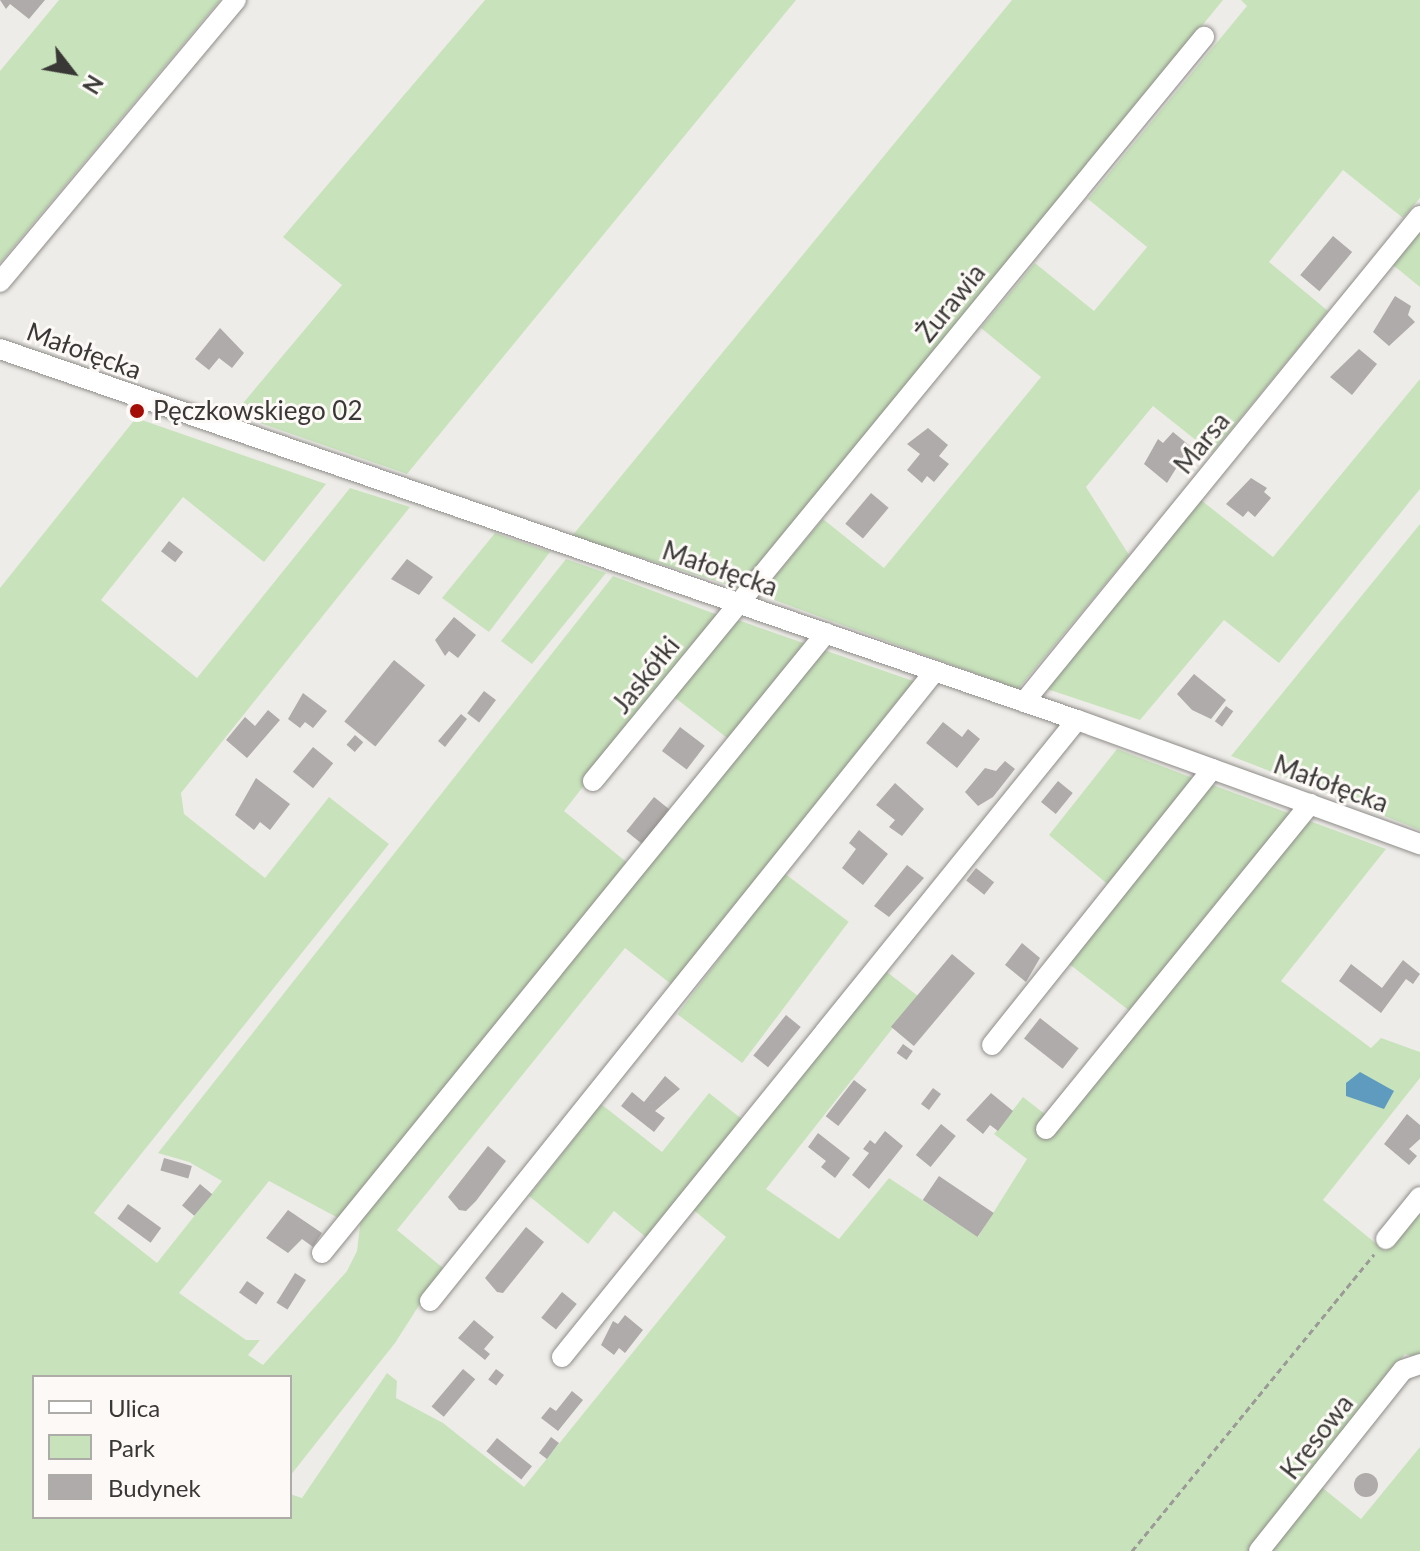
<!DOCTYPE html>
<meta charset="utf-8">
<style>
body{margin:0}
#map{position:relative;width:1420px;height:1551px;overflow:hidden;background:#eeece8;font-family:Lato,sans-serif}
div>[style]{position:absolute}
.green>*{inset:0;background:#c8e3bb;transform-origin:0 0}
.water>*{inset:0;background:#5f9bbe}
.building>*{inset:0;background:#afabaa;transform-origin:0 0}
.round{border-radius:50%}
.path>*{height:3px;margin-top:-1.5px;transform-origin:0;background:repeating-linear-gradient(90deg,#9b9a97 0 6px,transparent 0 10px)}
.roads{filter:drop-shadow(0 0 2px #8e8c89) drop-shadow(0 0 2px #8e8c89)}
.minor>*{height:20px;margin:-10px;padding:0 10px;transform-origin:10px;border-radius:10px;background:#fff}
.dots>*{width:22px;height:22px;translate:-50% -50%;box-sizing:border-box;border:4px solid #fcf9f6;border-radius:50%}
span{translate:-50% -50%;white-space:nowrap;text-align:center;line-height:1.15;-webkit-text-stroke:6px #fcf9f6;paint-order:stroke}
.street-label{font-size:26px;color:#393836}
.poi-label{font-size:26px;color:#393836}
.left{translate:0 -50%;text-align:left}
.legend{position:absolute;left:32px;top:1375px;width:260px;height:144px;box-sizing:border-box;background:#fcf9f6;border:2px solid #aeaca9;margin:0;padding:10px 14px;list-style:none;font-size:24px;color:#393836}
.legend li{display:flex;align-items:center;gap:16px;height:40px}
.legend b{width:40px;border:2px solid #aeaca9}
.north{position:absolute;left:32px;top:32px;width:80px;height:80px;-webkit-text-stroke:6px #fcf9f6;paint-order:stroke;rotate:121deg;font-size:22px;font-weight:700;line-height:32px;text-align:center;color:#393836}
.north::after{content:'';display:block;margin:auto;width:28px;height:36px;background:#393836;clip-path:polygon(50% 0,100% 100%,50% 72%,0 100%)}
</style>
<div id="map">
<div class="green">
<i style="clip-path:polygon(59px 0,220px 0,0 263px,0 71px)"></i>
<i style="clip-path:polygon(485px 0,796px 0,407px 474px,234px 414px,342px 285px,283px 237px)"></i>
<i style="clip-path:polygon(1012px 0,1223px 0,741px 589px,572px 536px)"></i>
<i style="clip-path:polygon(1241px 0,1420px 0,1420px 198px,1403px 218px,1343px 170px,1269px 262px,1328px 311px,1212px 453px,1153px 406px,1086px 487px,1129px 555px,1018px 689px,774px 600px,770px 582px,823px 519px,884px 568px,1041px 377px,981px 328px,1035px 263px,1094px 311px,1147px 247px,1088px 199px,1247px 6px)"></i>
<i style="clip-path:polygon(1420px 231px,1420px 287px,1393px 265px)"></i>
<i style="clip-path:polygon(1420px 379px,1420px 489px,1279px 663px,1224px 620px,1140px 720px,1047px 689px,1201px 500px,1273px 557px)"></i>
<i style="clip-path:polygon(136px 418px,326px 484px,264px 562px,183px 497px,101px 600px,197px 678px,350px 488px,410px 507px,181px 793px,184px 814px,265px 878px,329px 797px,389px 844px,94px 1213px,157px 1263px,222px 1181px,189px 1162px,158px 1153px,613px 576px,718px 615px,564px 811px,630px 865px,342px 1220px,269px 1181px,179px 1293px,246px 1340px,260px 1340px,248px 1355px,263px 1365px,347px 1271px,357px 1251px,361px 1217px,821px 649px,916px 682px,671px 984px,625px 948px,397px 1230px,443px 1268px,395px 1343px,290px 1476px,290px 1377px,34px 1377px,34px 1517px,290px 1517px,290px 1494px,302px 1498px,387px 1373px,397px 1381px,396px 1398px,443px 1423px,524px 1487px,726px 1237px,690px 1207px,883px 969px,918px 996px,766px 1189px,839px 1239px,889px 1178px,978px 1237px,1027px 1159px,994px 1134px,1023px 1097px,1046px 1115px,1036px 1128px,1045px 1137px,1304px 819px,1386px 849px,1281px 981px,1371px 1048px,1381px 1038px,1420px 1052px,1420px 1078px,1323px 1200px,1385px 1251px,1420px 1208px,1420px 1359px,1405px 1354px,1253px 1551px,0 1551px,0 588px)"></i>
<i style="clip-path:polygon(1420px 524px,1420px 830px,1231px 756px)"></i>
<i style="clip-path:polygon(495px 533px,550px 552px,489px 632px,442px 598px)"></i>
<i style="clip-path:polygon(566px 559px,606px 573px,532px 664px,501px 641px)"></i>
<i style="clip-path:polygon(735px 619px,809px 645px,731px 741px,674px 697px)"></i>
<i style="clip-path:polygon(1117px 749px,1198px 780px,1111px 887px,1049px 835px)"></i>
<i style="clip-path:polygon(1210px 784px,1291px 814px,1131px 1012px,1064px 960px)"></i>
<i style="left:784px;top:873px;width:81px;height:177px;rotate:37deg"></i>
<i style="clip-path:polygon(709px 1093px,743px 1120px,648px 1239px,614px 1211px,588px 1244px,529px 1196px,601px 1104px,662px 1152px)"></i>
<i style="clip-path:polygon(1420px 1447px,1420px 1551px,1267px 1551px,1319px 1485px,1361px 1519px)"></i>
</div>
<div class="water">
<i style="clip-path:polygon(1360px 1072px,1394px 1091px,1384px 1109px,1346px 1096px,1346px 1083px)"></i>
</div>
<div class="building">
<i style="clip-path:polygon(0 0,45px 0,29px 19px,10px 4px,6px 9px)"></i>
<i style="left:1333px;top:236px;width:25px;height:51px;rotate:40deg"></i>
<i style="clip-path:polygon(1395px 296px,1411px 306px,1408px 315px,1415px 322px,1389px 346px,1373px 332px)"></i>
<i style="clip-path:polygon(220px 328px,244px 353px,232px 368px,219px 358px,209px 370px,195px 359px)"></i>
<i style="clip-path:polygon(1359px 349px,1377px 364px,1352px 395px,1330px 377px)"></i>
<i style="clip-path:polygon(928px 428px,948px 445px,939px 456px,949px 464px,934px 482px,927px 476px,922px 483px,907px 470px,920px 454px,907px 444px)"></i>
<i style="clip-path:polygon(1173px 432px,1190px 446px,1167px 483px,1144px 464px,1158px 439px,1163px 443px)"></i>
<i style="clip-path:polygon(1251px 478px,1267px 488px,1264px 492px,1271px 498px,1255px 517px,1248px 511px,1243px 517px,1226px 504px)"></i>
<i style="left:871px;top:493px;width:23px;height:40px;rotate:40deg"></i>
<i style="left:169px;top:541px;width:18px;height:13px;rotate:38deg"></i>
<i style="clip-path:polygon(407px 559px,433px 577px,419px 595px,391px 579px)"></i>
<i style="clip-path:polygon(454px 617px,476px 635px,458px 658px,449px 651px,445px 656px,435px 640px)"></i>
<i style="left:394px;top:660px;width:40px;height:79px;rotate:39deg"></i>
<i style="clip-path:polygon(1194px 674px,1226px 700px,1211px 719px,1192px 710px,1177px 694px)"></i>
<i style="left:484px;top:691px;width:15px;height:28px;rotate:37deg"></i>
<i style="clip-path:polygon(303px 693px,327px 711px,313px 728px,305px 722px,300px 728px,288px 719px)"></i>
<i style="left:1226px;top:706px;width:9px;height:19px;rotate:36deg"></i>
<i style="clip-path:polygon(268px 710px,280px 720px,247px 758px,226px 740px,245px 717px,255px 726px)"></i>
<i style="clip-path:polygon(461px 714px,467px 719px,445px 747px,438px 741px)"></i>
<i style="clip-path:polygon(943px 722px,962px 737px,968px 729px,980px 739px,957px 768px,926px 743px)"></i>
<i style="left:680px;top:727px;width:31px;height:30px;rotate:37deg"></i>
<i style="left:355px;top:735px;width:11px;height:13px;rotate:41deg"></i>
<i style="left:313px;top:747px;width:26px;height:32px;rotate:39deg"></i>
<i style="clip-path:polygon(1005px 761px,1015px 769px,993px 797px,978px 806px,965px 792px,985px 768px,996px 771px)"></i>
<i style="clip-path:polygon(256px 778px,290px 804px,270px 830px,260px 822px,254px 830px,235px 815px)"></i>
<i style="left:1058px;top:781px;width:19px;height:27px;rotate:39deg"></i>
<i style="clip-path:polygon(895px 783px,924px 809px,902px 836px,889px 827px,895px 820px,876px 805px)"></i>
<i style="left:654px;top:797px;width:22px;height:44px;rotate:39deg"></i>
<i style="clip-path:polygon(859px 830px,888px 854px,863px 885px,842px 868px,856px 849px,849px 843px)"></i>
<i style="clip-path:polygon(907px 865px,924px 878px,889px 917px,874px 906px)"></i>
<i style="left:976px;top:868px;width:23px;height:16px;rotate:38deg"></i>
<i style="clip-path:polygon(1022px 943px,1040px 958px,1026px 982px,1005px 965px)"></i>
<i style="left:952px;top:954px;width:30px;height:95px;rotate:40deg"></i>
<i style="clip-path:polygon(1403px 960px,1420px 974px,1413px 984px,1406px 979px,1381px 1013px,1339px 981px,1351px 964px,1382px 988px)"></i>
<i style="left:786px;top:1015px;width:19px;height:52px;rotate:39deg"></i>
<i style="left:1040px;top:1018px;width:49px;height:26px;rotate:38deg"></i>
<i style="left:903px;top:1044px;width:12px;height:11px;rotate:35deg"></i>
<i style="clip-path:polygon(665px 1076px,680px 1089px,655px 1111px,665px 1118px,654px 1132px,621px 1106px,632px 1092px,644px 1102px)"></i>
<i style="left:854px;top:1080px;width:16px;height:46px;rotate:38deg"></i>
<i style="left:933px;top:1088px;width:10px;height:20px;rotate:37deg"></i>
<i style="clip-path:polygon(991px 1093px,1013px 1111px,998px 1131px,990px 1125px,983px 1134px,966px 1120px)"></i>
<i style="clip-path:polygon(1407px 1114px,1420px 1125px,1420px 1139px,1409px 1149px,1417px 1156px,1409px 1165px,1384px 1144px)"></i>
<i style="left:941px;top:1124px;width:19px;height:40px;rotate:39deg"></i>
<i style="clip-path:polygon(885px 1131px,903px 1146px,869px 1189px,852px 1175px,869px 1153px,863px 1149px,870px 1140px,875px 1144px)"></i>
<i style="clip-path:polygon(818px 1133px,850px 1158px,835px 1178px,821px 1167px,826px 1161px,808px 1147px)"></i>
<i style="clip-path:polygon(488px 1146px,506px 1161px,476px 1201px,466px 1211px,459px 1210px,448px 1197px)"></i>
<i style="left:164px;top:1158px;width:29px;height:13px;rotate:16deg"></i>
<i style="left:939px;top:1176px;width:66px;height:29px;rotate:34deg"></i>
<i style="left:200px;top:1184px;width:16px;height:28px;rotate:40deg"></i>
<i style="left:128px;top:1204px;width:41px;height:18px;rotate:36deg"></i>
<i style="clip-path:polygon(288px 1210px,322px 1233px,313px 1247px,302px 1239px,288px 1253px,266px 1238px)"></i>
<i style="clip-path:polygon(526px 1227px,544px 1242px,503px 1293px,497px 1292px,485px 1278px)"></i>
<i style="left:295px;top:1273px;width:13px;height:35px;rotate:32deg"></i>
<i style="left:247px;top:1281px;width:21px;height:14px;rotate:35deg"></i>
<i style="left:562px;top:1292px;width:19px;height:33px;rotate:39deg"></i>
<i style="clip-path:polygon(625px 1315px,643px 1330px,625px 1353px,619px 1348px,614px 1355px,601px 1345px,613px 1321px,618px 1324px)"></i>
<i style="clip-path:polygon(474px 1320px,494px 1337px,484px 1349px,490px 1354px,485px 1360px,458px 1338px)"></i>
<i style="left:463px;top:1369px;width:16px;height:49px;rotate:40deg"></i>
<i style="left:496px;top:1369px;width:10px;height:13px;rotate:37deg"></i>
<i style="clip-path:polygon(572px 1391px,583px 1400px,558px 1431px,541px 1418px,550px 1407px,556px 1411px)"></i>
<i style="left:551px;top:1437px;width:10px;height:20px;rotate:37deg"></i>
<i style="left:497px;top:1438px;width:45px;height:17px;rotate:39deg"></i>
<i class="round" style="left:1354px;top:1473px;width:24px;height:24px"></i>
</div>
<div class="path">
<i style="left:1132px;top:1551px;width:383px;rotate:-50.8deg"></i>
</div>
<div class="roads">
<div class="minor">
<i style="left:0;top:282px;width:368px;rotate:-50.1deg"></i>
<i style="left:0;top:349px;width:1139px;rotate:19.01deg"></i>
<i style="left:1077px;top:720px;width:365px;rotate:19.9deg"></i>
<i style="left:1024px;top:702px;width:627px;rotate:-50.83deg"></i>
<i style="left:593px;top:781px;width:963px;rotate:-50.61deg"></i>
<i style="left:992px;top:1045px;width:353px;rotate:-51.4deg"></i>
<i style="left:1046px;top:1129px;width:419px;rotate:-50.9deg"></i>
<i style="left:1386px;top:1239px;width:54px;rotate:-51deg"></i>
<i style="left:322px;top:1253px;width:799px;rotate:-50.89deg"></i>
<i style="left:430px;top:1301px;width:807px;rotate:-51.28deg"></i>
<i style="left:562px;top:1357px;width:819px;rotate:-51.05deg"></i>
<i style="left:1259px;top:1551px;width:231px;rotate:-51.5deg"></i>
<i style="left:1403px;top:1370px;width:18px;rotate:-19deg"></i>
</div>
</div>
<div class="dots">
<i style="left:137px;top:411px;background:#a30d06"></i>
</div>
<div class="street-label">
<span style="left:951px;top:303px;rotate:-51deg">Żurawia</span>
<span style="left:84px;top:351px;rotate:20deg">Małołęcka</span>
<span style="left:1202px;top:443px;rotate:-51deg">Marsa</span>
<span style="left:720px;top:569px;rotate:19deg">Małołęcka</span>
<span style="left:646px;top:675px;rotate:-51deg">Jaskółki</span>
<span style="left:1331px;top:784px;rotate:20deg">Małołęcka</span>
<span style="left:1317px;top:1437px;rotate:-52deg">Kresowa</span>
</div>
<div class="poi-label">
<span class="left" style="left:153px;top:411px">Pęczkowskiego 02</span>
</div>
<ul class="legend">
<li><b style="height:10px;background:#fff"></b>Ulica</li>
<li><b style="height:22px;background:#c8e3bb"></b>Park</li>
<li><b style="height:22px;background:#afabaa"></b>Budynek</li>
</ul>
<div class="north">N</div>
</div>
